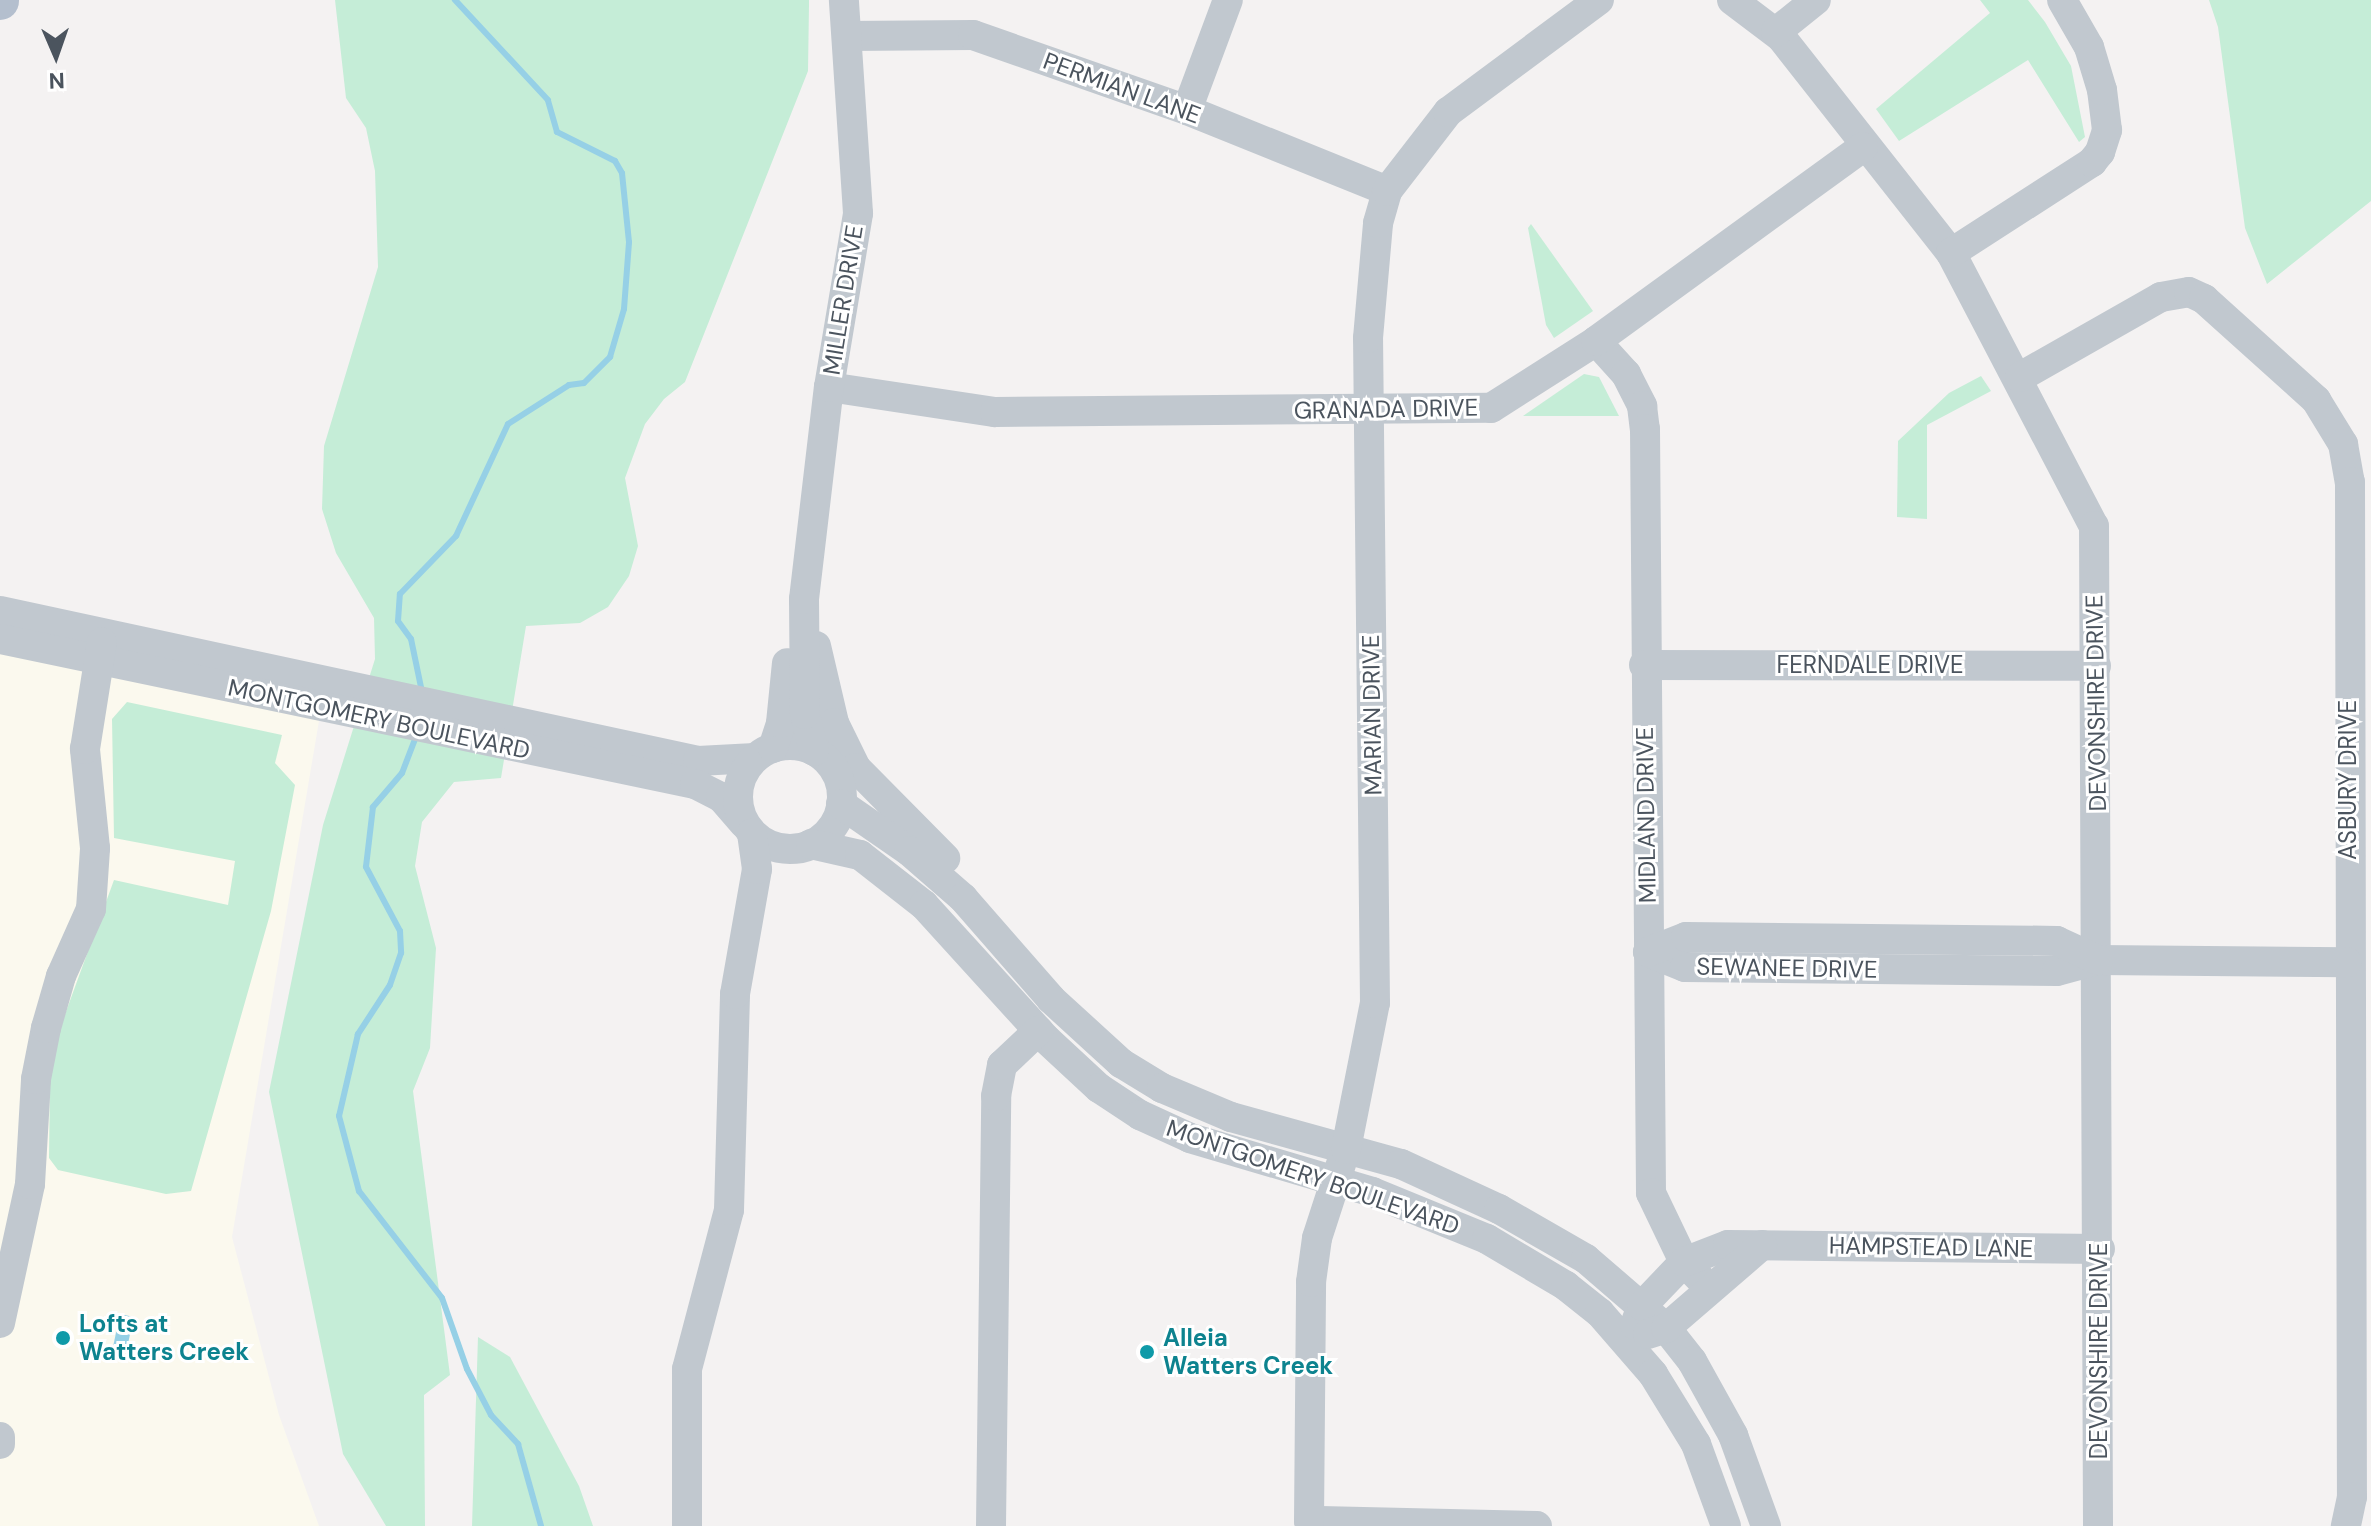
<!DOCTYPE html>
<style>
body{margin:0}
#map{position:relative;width:2371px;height:1526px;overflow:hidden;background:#f4f2f2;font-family:"DM Sans",sans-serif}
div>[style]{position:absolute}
.commercial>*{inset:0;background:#fbf9ee}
.green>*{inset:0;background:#c5edd7}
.water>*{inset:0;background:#96d0e6;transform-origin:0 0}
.stream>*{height:6px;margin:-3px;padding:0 3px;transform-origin:3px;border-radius:3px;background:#96d0e6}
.minor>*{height:30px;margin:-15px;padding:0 15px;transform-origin:15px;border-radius:15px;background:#c1c8cf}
.minor>.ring{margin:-15px;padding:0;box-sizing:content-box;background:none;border:30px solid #c1c8cf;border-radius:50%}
.major>*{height:38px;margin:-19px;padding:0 19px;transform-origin:19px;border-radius:19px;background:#b4bfce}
.dots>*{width:22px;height:22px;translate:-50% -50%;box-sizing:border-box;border:4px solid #fff;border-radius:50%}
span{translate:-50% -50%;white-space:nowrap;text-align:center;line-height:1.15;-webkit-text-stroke:6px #fff;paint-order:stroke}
.street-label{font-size:24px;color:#4b545e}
.culture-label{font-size:24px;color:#0d838f;font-weight:700}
.left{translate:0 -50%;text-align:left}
.north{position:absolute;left:16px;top:16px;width:80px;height:80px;-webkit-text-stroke:6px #fff;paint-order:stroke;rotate:178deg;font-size:22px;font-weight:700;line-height:32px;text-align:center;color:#4b545e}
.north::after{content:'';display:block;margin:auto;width:28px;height:36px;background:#4b545e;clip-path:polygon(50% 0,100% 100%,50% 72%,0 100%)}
</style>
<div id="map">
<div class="commercial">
<i style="clip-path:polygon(0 645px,320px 715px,232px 1237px,279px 1415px,319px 1526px,0 1526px)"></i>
</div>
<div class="green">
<i style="clip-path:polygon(335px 0,809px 0,809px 5px,808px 71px,685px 382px,664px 399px,645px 424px,625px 478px,638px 546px,629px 576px,608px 607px,580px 623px,526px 626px,501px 778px,454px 782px,422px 822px,415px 866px,436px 948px,430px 1048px,413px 1091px,450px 1375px,424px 1395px,425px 1526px,386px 1526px,343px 1454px,269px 1092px,323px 825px,375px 659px,374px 618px,336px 553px,322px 509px,324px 446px,378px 267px,375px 171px,366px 128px,346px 98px)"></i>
<i style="clip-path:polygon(1980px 0,2028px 0,2045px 22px,2071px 66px,2085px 137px,2079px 142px,2028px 60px,1899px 141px,1876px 109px,1990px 13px)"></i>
<i style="clip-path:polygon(2209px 0,2371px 0,2371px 201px,2267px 284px,2245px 228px,2218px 27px)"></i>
<i style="clip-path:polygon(1531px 224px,1593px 311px,1554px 338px,1546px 325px,1528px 228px)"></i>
<i style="clip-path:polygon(1584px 374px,1599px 377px,1619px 416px,1523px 416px)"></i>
<i style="clip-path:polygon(1981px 376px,1991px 391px,1927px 425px,1927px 519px,1897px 517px,1898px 441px,1949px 393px)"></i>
<i style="clip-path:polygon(127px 702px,282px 735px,275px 763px,295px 785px,271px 911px,191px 1191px,166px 1194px,58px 1170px,49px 1158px,50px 1081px,60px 1028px,114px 880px,228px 905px,235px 861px,114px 838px,112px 719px)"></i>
<i style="clip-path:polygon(478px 1337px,510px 1357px,579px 1486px,593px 1526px,472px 1526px)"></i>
</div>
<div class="water">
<i style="left:120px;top:1314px;width:14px;height:34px;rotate:12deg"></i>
</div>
<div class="stream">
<i style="left:422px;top:692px;width:54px;rotate:-101.7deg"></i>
<i style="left:411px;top:639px;width:22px;rotate:-126deg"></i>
<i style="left:398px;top:621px;width:27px;rotate:-86deg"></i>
<i style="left:400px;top:594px;width:81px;rotate:-46deg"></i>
<i style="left:456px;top:536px;width:123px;rotate:-65.1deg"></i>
<i style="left:508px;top:424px;width:72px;rotate:-32.6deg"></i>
<i style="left:569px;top:385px;width:15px;rotate:-8deg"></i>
<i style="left:584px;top:383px;width:37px;rotate:-45deg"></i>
<i style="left:610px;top:357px;width:50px;rotate:-73.7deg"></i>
<i style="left:624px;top:309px;width:67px;rotate:-85.7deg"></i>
<i style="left:629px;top:242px;width:69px;rotate:-95.8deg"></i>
<i style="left:622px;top:173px;width:14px;rotate:-120deg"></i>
<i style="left:615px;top:161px;width:65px;rotate:-153.4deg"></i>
<i style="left:557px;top:132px;width:33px;rotate:-106deg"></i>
<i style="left:548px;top:100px;width:137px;rotate:-132.9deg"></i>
<i style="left:417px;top:734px;width:42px;rotate:111deg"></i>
<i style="left:402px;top:773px;width:45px;rotate:130.5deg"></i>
<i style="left:373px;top:807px;width:60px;rotate:96.7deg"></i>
<i style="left:366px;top:867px;width:72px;rotate:62deg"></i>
<i style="left:400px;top:931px;width:22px;rotate:87deg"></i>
<i style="left:401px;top:953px;width:34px;rotate:109deg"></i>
<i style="left:390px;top:985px;width:59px;rotate:123.1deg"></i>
<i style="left:358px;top:1034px;width:84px;rotate:103deg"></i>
<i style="left:339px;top:1116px;width:78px;rotate:75.1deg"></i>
<i style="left:359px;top:1191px;width:135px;rotate:52.2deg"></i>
<i style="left:442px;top:1298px;width:75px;rotate:70.6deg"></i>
<i style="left:467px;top:1369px;width:52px;rotate:62.4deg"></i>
<i style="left:491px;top:1415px;width:40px;rotate:47deg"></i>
<i style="left:518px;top:1444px;width:85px;rotate:74.3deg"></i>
</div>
<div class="minor">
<i style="left:1732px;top:0;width:61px;rotate:37.1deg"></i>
<i style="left:1781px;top:37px;width:275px;rotate:51.8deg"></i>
<i style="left:1951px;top:253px;width:308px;rotate:62.4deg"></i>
<i style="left:2094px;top:526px;width:1000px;rotate:89.77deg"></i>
<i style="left:1776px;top:32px;width:51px;rotate:-38.7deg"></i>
<i style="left:847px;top:36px;width:126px;rotate:-0.5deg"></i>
<i style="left:973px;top:35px;width:227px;rotate:19.3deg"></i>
<i style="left:1187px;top:110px;width:216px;rotate:22deg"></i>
<i style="left:1187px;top:110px;width:117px;rotate:-69.6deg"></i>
<i style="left:1951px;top:253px;width:168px;rotate:-32.8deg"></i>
<i style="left:2092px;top:162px;width:13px;rotate:-51deg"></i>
<i style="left:2100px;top:152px;width:23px;rotate:-72deg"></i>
<i style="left:2107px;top:130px;width:40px;rotate:-97.1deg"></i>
<i style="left:2102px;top:90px;width:45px;rotate:-106.8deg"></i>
<i style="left:2089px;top:47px;width:54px;rotate:-119.9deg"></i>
<i style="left:1596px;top:341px;width:45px;rotate:47.7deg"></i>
<i style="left:1626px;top:374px;width:36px;rotate:63deg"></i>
<i style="left:1642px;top:406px;width:23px;rotate:83deg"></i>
<i style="left:1645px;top:429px;width:764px;rotate:89.55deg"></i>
<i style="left:1651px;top:1193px;width:76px;rotate:64.4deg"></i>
<i style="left:1684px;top:1262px;width:35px;rotate:46deg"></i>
<i style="left:2020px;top:377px;width:162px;rotate:-29.6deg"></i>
<i style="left:2161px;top:297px;width:28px;rotate:-10deg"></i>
<i style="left:2189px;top:292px;width:17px;rotate:25deg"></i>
<i style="left:2204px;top:299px;width:151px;rotate:42deg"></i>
<i style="left:2316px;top:400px;width:52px;rotate:58.5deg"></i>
<i style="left:2343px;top:444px;width:39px;rotate:80deg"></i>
<i style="left:2350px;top:482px;width:1015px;rotate:89.89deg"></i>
<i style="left:2352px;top:1497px;width:30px;rotate:102deg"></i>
<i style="left:829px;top:387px;width:168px;rotate:8.6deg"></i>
<i style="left:995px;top:412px;width:496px;rotate:-0.5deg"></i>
<i style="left:1491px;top:408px;width:125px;rotate:-32.5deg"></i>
<i style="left:1596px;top:341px;width:330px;rotate:-36deg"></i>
<i style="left:0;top:611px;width:714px;rotate:12.13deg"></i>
<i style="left:698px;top:761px;width:57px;rotate:-3deg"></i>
<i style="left:0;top:639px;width:710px;rotate:11.78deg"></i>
<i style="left:695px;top:784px;width:29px;rotate:27deg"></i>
<i style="left:721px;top:797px;width:35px;rotate:49deg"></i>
<i style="left:816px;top:646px;width:79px;rotate:76.8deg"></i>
<i style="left:834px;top:723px;width:50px;rotate:63.9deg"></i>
<i style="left:856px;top:768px;width:127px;rotate:45.3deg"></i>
<i style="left:1644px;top:665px;width:452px;rotate:0.1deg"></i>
<i class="ring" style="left:738px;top:745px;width:74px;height:74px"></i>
<i style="left:773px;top:748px;width:26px;rotate:-72deg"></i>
<i style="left:781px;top:723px;width:60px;rotate:-84.3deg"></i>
<i style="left:814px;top:751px;width:38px;rotate:-104deg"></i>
<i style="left:805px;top:714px;width:115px;rotate:-90.5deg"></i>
<i style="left:804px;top:599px;width:213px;rotate:-83.3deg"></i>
<i style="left:829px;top:387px;width:176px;rotate:-80.5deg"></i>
<i style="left:858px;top:213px;width:213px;rotate:-93.8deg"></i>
<i style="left:841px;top:804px;width:83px;rotate:34.7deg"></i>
<i style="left:909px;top:851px;width:72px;rotate:41deg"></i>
<i style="left:963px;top:898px;width:134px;rotate:48.9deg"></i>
<i style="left:1051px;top:999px;width:95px;rotate:42.4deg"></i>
<i style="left:1121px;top:1063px;width:48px;rotate:31.4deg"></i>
<i style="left:1162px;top:1088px;width:75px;rotate:22.8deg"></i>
<i style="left:1231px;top:1117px;width:176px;rotate:15.5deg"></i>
<i style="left:1401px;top:1164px;width:108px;rotate:24.7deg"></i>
<i style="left:1499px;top:1209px;width:100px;rotate:29.9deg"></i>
<i style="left:1586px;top:1259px;width:106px;rotate:40.8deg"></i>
<i style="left:1666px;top:1328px;width:42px;rotate:51.8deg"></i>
<i style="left:1692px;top:1361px;width:85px;rotate:61deg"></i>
<i style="left:1733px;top:1435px;width:97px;rotate:70.1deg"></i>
<i style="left:811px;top:844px;width:50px;rotate:12.7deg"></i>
<i style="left:860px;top:855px;width:81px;rotate:38deg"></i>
<i style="left:924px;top:905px;width:181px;rotate:47.7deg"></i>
<i style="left:1046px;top:1039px;width:72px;rotate:42.8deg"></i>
<i style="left:1099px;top:1088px;width:49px;rotate:33.4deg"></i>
<i style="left:1140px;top:1115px;width:55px;rotate:24.7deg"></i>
<i style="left:1190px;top:1138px;width:190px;rotate:16.5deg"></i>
<i style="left:1372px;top:1192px;width:124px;rotate:22.2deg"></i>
<i style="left:1487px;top:1239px;width:92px;rotate:30.7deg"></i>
<i style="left:1566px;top:1286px;width:43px;rotate:38.5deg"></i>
<i style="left:1600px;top:1313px;width:81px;rotate:49deg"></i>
<i style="left:1653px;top:1374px;width:82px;rotate:58.4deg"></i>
<i style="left:1696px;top:1444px;width:87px;rotate:69.9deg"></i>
<i style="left:1648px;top:952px;width:40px;rotate:22deg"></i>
<i style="left:1685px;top:967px;width:372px;rotate:0.6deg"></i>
<i style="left:2057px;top:971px;width:42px;rotate:-15deg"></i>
<i style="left:2098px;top:960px;width:249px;rotate:0.5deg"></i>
<i style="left:1648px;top:952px;width:41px;rotate:-21.5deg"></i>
<i style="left:1686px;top:937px;width:371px;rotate:0.6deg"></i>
<i style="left:2057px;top:941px;width:45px;rotate:24.9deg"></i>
<i style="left:0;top:1323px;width:142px;rotate:-77.8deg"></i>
<i style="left:30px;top:1184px;width:105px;rotate:-86.7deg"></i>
<i style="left:36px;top:1079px;width:52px;rotate:-78.9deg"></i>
<i style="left:46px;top:1028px;width:54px;rotate:-73.9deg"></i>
<i style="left:61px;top:976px;width:73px;rotate:-65.9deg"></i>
<i style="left:91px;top:909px;width:61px;rotate:-86.2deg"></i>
<i style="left:95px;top:848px;width:100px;rotate:-95.8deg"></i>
<i style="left:85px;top:749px;width:108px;rotate:-81deg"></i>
<i style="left:1635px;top:1325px;width:20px;rotate:-70deg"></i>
<i style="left:1642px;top:1306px;width:61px;rotate:-46.3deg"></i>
<i style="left:1684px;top:1262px;width:47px;rotate:-21.1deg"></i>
<i style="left:1728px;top:1245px;width:372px;rotate:0.6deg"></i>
<i style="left:1648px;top:1334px;width:19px;rotate:-18deg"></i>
<i style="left:1666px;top:1328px;width:127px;rotate:-40.8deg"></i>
<i style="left:0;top:1437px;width:7px;rotate:90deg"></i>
<i style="left:687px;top:1526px;width:157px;rotate:-90deg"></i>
<i style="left:687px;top:1369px;width:164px;rotate:-75.2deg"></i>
<i style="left:729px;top:1210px;width:216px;rotate:-88.4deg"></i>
<i style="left:735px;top:994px;width:127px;rotate:-80deg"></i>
<i style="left:757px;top:869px;width:36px;rotate:-98deg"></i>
<i style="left:991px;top:1526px;width:430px;rotate:-89.3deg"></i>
<i style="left:996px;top:1096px;width:32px;rotate:-79deg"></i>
<i style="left:1002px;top:1065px;width:50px;rotate:-43.4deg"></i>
<i style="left:1537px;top:1526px;width:228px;rotate:-178.7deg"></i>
<i style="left:1309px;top:1521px;width:239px;rotate:-89.5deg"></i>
<i style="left:1311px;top:1282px;width:44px;rotate:-82.2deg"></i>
<i style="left:1317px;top:1238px;width:94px;rotate:-72deg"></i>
<i style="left:1346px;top:1149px;width:149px;rotate:-78.8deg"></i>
<i style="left:1375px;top:1003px;width:665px;rotate:-90.6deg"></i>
<i style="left:1368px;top:338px;width:115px;rotate:-85deg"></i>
<i style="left:1378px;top:223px;width:33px;rotate:-74deg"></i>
<i style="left:1387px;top:191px;width:100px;rotate:-52.3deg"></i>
<i style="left:1448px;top:112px;width:188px;rotate:-36.6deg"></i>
</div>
<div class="major">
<i style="left:0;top:1px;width:1px;rotate:-90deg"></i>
</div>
<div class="dots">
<i style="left:63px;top:1338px;background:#0f9aa8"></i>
<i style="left:1147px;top:1352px;background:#0f9aa8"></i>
</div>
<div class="street-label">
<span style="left:1122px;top:88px;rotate:20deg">PERMIAN LANE</span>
<span style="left:843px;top:300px;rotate:-81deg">MILLER DRIVE</span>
<span style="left:1386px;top:409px;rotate:-1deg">GRANADA DRIVE</span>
<span style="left:1870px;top:665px">FERNDALE DRIVE</span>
<span style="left:2096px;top:703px;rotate:-91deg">DEVONSHIRE DRIVE</span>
<span style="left:1372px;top:715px;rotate:-91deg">MARIAN DRIVE</span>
<span style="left:379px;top:719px;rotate:12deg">MONTGOMERY BOULEVARD</span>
<span style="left:2348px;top:780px;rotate:-90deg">ASBURY DRIVE</span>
<span style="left:1646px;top:815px;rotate:-91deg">MIDLAND DRIVE</span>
<span style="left:1787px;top:968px;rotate:1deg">SEWANEE DRIVE</span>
<span style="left:1313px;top:1177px;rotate:19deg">MONTGOMERY BOULEVARD</span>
<span style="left:1931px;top:1247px;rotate:1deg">HAMPSTEAD LANE</span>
<span style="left:2099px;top:1351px;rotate:-90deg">DEVONSHIRE DRIVE</span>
</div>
<div class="culture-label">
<span class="left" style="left:79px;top:1338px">Lofts at<br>Watters Creek</span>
<span class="left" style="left:1163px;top:1352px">Alleia<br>Watters Creek</span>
</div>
<div class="north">N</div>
</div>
